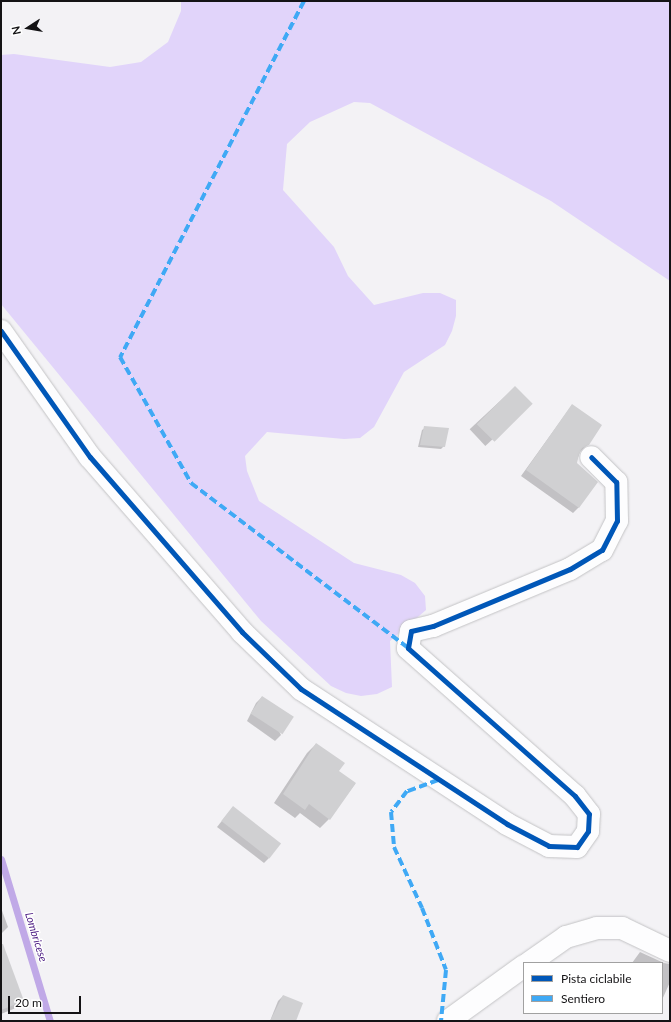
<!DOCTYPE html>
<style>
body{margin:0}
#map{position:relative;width:671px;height:1022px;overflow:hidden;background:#f3f2f5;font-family:Lato,sans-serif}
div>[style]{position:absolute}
.green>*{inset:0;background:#e1d4fa}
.shadow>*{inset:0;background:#0003;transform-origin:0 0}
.stream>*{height:7px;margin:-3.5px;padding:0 3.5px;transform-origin:3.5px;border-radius:3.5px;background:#c0a9e7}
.building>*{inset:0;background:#d0d0d2;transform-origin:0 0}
.roads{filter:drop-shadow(0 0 1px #c3c3c5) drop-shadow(0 0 1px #c3c3c5)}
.minor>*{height:22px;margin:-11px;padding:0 11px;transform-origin:11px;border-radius:11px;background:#fdfdfe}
.quiet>*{height:4px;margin-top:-2px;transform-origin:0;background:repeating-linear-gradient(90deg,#3fa9f5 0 8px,transparent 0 12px)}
.cycleway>*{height:5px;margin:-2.5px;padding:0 2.5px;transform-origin:2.5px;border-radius:2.5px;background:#0057b8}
span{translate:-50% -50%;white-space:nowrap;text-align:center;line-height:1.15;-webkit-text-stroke:3px #fff;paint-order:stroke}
.water-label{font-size:11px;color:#502186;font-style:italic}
.frame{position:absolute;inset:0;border:2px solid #141315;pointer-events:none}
.legend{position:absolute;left:523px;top:962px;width:140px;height:52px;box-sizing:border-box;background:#fff;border:1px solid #a1a1a1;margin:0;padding:5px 7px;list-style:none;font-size:12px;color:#141315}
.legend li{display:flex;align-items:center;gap:8px;height:20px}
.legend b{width:20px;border:1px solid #a1a1a1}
.north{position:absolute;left:8px;top:8px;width:40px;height:40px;-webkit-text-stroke:3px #fff;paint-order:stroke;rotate:258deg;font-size:11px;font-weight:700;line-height:16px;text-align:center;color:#141315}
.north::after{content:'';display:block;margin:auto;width:14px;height:18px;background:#141315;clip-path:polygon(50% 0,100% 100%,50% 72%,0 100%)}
.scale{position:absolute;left:8px;top:996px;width:73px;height:18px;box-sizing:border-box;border:2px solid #141315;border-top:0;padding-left:5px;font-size:12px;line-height:14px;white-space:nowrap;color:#141315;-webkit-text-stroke:3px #fff;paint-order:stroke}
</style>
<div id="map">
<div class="green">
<i style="clip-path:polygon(181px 1px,670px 1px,670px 281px,551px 201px,370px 103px,354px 102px,310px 122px,287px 144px,283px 190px,334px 247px,348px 276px,374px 305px,423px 293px,440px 293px,456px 300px,456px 316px,452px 331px,445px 345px,404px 372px,374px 427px,360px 438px,344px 439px,267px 432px,245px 456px,247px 471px,259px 501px,354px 563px,401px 575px,415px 583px,425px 596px,426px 610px,390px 641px,392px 687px,377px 694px,361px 696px,346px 693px,331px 686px,261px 621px,1px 304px,1px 55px,14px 54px,110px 67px,141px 62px,168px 42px,181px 11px)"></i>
</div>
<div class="shadow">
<i style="left:515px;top:387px;width:23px;height:62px;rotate:47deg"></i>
<i style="clip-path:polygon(572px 405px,588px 444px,580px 452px,576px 463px,579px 507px,573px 513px,521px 476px)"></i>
<i style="clip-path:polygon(425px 428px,444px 446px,441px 449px,418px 447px,422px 430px)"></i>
<i style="clip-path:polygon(262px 697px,281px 735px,275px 741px,247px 721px,256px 703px)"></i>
<i style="clip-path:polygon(316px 744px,338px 771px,355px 784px,329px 819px,320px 828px,300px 813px,295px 818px,274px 803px,307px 753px)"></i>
<i style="clip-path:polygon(233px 807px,269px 858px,264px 863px,217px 827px)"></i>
<i style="clip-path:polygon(1px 908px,8px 927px,1px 934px)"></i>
<i style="clip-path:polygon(1px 943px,23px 1001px,16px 1008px,1px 1014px)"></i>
<i style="clip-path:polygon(640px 952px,664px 963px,670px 964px,670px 982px,662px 1000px,662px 963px,632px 963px)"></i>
<i style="clip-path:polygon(283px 996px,295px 1021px,270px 1021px,278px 1001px)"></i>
</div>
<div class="stream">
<i style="left:1px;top:859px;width:169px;rotate:73.2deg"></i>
</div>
<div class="building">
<i style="left:515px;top:386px;width:25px;height:54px;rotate:45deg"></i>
<i style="clip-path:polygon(572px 404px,602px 425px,589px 445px,582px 448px,579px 454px,577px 463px,598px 482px,579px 508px,526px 470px)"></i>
<i style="clip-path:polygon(424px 426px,449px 428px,445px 447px,420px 445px)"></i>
<i style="left:262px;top:696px;width:38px;height:21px;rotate:33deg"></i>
<i style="clip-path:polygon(316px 743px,345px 763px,339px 771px,356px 783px,330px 820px,309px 804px,305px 810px,283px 794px)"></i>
<i style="left:233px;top:806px;width:61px;height:19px;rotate:38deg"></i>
<i style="clip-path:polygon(1px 944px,3px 944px,24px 1001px,1px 1010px)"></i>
<i style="clip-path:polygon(283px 995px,303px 1003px,296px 1021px,270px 1021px)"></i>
</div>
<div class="roads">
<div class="minor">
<i style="left:1px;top:331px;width:154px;rotate:54.8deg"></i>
<i style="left:90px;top:457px;width:232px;rotate:49deg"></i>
<i style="left:242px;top:632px;width:82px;rotate:44deg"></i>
<i style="left:301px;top:689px;width:246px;rotate:33.2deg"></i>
<i style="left:507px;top:824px;width:47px;rotate:27.6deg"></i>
<i style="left:549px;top:846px;width:28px;rotate:2deg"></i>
<i style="left:577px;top:847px;width:19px;rotate:-55deg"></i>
<i style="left:588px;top:831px;width:17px;rotate:-87deg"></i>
<i style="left:589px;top:814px;width:23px;rotate:-128deg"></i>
<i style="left:575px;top:796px;width:223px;rotate:-138.5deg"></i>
<i style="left:408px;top:648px;width:17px;rotate:-80deg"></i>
<i style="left:411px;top:631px;width:23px;rotate:-13deg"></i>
<i style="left:433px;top:626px;width:148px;rotate:-22.6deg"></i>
<i style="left:570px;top:569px;width:37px;rotate:-31deg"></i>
<i style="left:602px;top:550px;width:33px;rotate:-63deg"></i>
<i style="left:617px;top:521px;width:39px;rotate:-91deg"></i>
<i style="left:616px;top:482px;width:35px;rotate:-135deg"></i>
<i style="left:529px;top:963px;width:45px;rotate:-35.1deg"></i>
<i style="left:566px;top:937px;width:32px;rotate:-16deg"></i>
<i style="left:597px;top:928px;width:25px"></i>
<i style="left:622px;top:928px;width:53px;rotate:25.6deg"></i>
<i style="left:448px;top:1021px;width:94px;rotate:-35.9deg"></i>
</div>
</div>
<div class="quiet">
<i style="left:304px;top:1px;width:401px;rotate:117.3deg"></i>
<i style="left:120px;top:357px;width:145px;rotate:60.6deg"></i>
<i style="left:191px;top:483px;width:273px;rotate:37.2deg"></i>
<i style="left:438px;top:780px;width:33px;rotate:160deg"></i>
<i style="left:407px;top:791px;width:26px;rotate:127deg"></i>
<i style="left:391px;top:812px;width:35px;rotate:85deg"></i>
<i style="left:394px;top:847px;width:67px;rotate:65.3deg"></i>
<i style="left:422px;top:908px;width:66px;rotate:68.8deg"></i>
<i style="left:446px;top:970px;width:51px;rotate:95.6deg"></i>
</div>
<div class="cycleway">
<i style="left:1px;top:331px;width:154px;rotate:54.8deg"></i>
<i style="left:90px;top:457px;width:232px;rotate:49deg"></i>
<i style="left:242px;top:632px;width:82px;rotate:44deg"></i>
<i style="left:301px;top:689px;width:246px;rotate:33.2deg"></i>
<i style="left:507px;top:824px;width:47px;rotate:27.6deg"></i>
<i style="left:549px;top:846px;width:28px;rotate:2deg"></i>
<i style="left:577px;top:847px;width:19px;rotate:-55deg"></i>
<i style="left:588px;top:831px;width:17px;rotate:-87deg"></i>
<i style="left:589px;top:814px;width:23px;rotate:-128deg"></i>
<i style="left:575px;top:796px;width:223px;rotate:-138.5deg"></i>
<i style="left:408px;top:648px;width:17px;rotate:-80deg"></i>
<i style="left:411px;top:631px;width:23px;rotate:-13deg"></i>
<i style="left:433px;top:626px;width:148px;rotate:-22.6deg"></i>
<i style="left:570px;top:569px;width:37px;rotate:-31deg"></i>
<i style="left:602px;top:550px;width:33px;rotate:-63deg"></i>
<i style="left:617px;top:521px;width:39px;rotate:-91deg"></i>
<i style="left:616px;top:482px;width:35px;rotate:-135deg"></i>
</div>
<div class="water-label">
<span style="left:36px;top:937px;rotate:73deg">Lombricese</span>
</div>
<div class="frame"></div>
<ul class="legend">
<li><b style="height:5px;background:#0057b8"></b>Pista ciclabile</li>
<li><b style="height:5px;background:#3fa9f5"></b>Sentiero</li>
</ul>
<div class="north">N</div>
<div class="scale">20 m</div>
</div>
